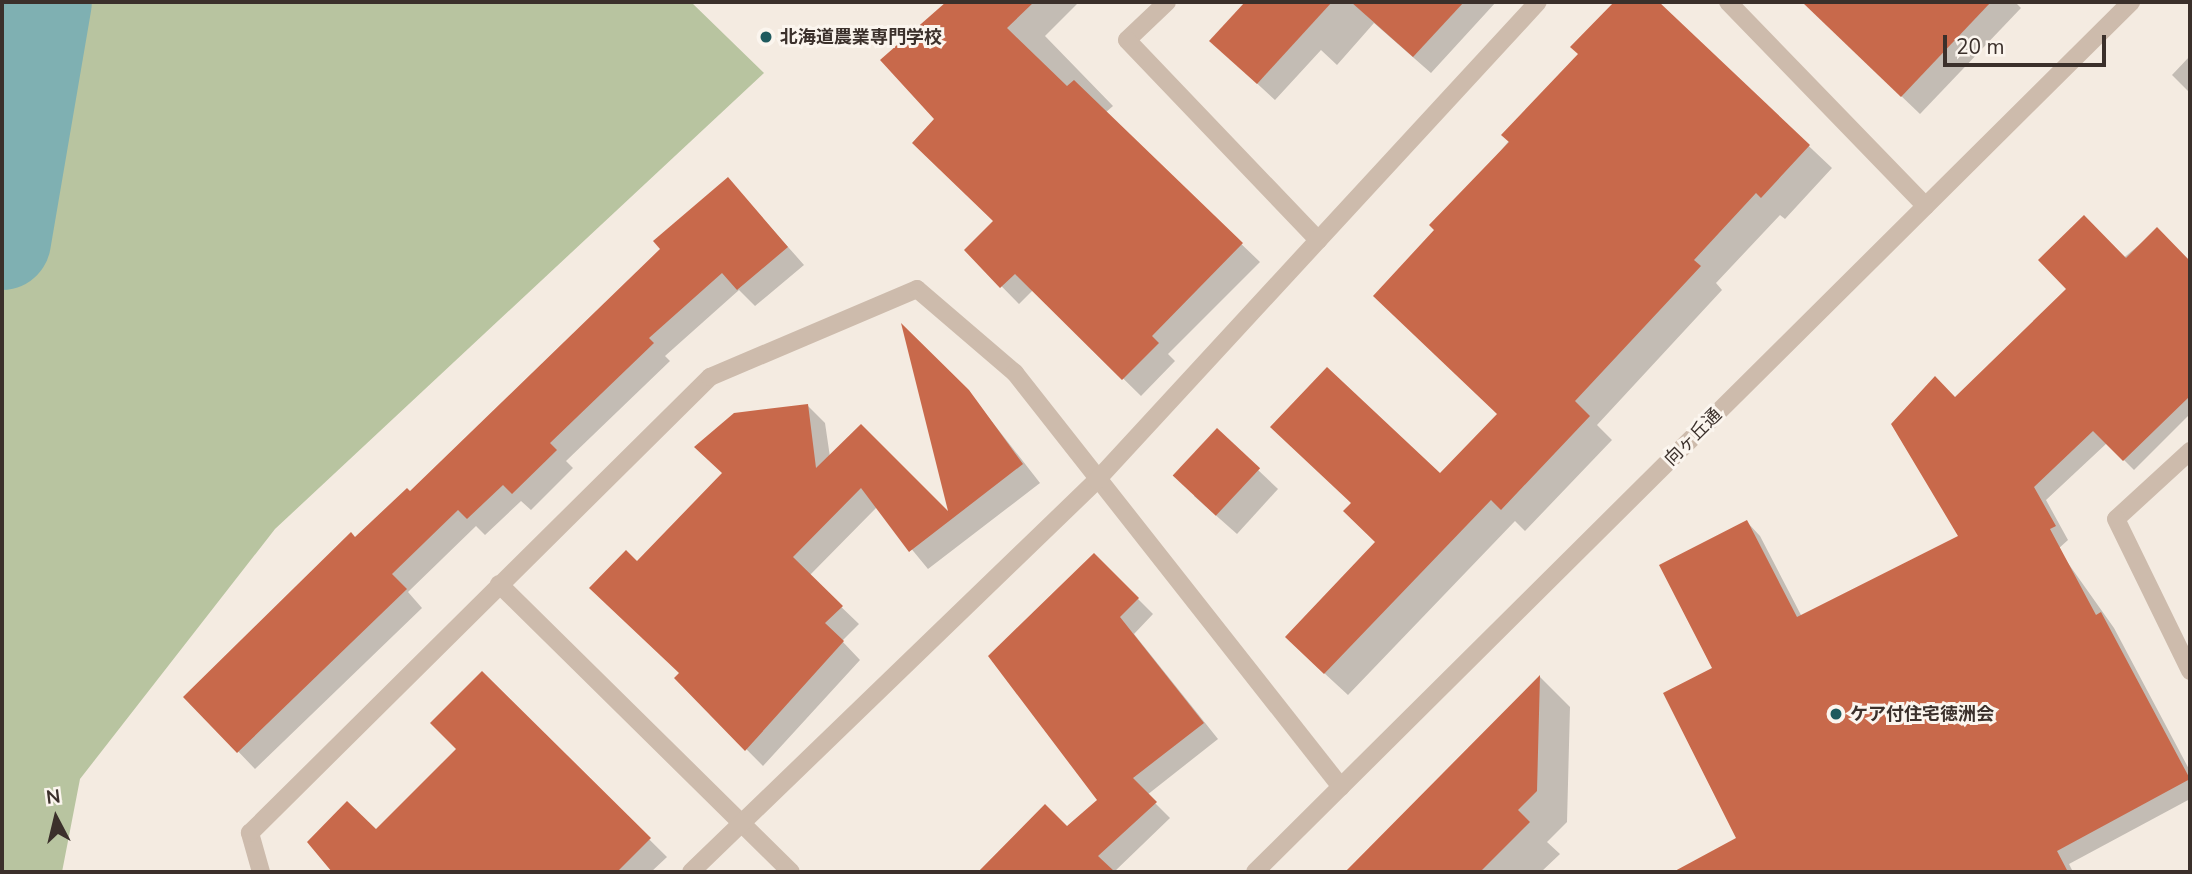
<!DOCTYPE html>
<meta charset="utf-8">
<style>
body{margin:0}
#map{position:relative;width:2192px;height:874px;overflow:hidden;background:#f4ebe1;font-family:"Nunito Sans","Noto Sans JP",sans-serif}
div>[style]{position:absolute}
.green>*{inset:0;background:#b8c4a0}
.shadow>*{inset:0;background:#0003}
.river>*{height:98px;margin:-49px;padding:0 49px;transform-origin:49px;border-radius:49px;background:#7fb0b2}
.building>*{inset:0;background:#c8694b;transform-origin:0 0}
.minor>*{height:18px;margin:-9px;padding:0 9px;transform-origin:9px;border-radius:9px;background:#cdbbac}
.tertiary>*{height:18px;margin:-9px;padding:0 9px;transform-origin:9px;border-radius:9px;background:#cdbbac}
.dots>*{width:19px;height:19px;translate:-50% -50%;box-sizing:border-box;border:4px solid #fbf5ee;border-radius:50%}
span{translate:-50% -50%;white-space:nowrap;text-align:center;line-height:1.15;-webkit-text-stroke:6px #fbf5ee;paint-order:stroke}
.poi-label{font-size:18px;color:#3b302b;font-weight:700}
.left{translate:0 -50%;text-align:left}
.street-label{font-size:18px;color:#3b302b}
.frame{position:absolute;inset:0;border:4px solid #3b302b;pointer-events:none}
.north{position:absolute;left:21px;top:783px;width:70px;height:70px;-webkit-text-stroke:5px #fbf5ee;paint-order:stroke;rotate:353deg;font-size:19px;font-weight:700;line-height:28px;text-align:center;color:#3b302b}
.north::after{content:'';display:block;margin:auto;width:24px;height:32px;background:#3b302b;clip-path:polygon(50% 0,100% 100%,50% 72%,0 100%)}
.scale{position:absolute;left:1943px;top:35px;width:163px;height:32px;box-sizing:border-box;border:4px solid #3b302b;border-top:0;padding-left:9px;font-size:21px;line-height:24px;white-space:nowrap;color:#3b302b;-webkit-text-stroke:5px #fbf5ee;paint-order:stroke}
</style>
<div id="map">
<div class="green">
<i style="clip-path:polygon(2px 2px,691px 2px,764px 73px,275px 529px,80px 779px,62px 872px,2px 872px)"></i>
</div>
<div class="shadow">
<i style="clip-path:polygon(948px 2px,1079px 2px,1045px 36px,1113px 106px,1105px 113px,1260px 262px,1168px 354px,1175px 361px,1141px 396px,1033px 290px,1019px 304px,966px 250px,995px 222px,937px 119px,883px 60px)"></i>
<i style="clip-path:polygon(1245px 2px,1496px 2px,1431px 73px,1374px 23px,1337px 65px,1321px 50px,1275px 100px,1211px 41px)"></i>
<i style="clip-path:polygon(1616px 2px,1656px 2px,1832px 168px,1785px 219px,1780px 215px,1716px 283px,1722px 290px,1597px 425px,1612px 440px,1525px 531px,1515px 521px,1348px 695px,1310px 660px,1440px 476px,1499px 414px,1436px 230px,1580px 54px,1573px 47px)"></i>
<i style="clip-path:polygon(1803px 2px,2015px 2px,2021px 8px,1920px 114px)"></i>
<i style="clip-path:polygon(2190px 56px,2190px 93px,2172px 75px)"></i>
<i style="clip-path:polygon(728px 179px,804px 265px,755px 306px,739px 290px,665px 356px,670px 361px,566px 461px,573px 468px,531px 510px,521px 501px,485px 535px,476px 526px,408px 592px,422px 608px,255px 769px,186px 697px,410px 493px,662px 249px)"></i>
<i style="clip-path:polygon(2157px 230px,2190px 263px,2190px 414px,2134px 470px,2107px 443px,2046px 500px,2068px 540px,2058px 549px,2114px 628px,2190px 771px,2190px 799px,2069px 864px,2073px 872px,1731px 872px,1719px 849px,1739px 838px,1715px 669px,1747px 522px,1760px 536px,1802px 617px,1960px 536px,1955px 399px)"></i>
<i style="clip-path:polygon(968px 391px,1040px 483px,928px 569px,877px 507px,809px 576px,859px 624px,842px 641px,860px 660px,763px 766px,676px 678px,681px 674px,637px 563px,724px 474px,808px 406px,825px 423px,830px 457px,952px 517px)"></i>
<i style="clip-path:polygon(1217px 431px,1278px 489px,1237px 534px,1194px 496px)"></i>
<i style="clip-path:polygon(1094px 555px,1153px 614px,1134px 634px,1218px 739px,1147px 795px,1170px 818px,1114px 872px,985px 872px,984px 868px,1067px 828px,1099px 800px)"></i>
<i style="clip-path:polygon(482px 674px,667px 857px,651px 872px,339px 872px,309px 842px,376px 832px,458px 749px)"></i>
<i style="clip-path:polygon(1540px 677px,1570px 707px,1567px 822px,1547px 842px,1560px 854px,1541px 872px,1374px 872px,1361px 859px)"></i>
</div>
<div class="river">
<i style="left:2px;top:241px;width:242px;rotate:-80.3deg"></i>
</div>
<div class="building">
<i style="clip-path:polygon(946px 2px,1034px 2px,1007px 28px,1067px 86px,1074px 80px,1243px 243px,1152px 336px,1159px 343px,1122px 380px,1015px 274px,1000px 288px,964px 250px,993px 221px,912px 143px,934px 119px,880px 60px)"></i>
<i style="clip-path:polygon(1245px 2px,1332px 2px,1257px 84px,1209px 41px)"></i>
<i style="clip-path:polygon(1351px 2px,1464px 2px,1413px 57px)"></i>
<i style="clip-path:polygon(1614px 2px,1659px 2px,1810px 145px,1761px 198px,1756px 193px,1694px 260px,1701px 266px,1575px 401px,1590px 416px,1501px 510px,1491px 500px,1324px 674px,1285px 637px,1375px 542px,1343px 511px,1351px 503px,1270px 427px,1327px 367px,1440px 473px,1497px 414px,1373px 296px,1434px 230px,1429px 225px,1509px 142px,1501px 135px,1578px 54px,1570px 47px)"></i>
<i style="clip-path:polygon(1802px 2px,1991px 2px,1901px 97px)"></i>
<i style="clip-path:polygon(728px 177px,788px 247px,737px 290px,722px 273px,649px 338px,654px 343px,550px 443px,557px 450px,512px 494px,503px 485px,467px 519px,458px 510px,392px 574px,407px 589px,237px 753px,183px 697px,351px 532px,355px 537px,407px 488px,410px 491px,660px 249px,653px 241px)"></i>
<i style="clip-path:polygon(2084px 215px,2126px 258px,2157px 227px,2190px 261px,2190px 396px,2123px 461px,2093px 431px,2034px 487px,2056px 526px,2050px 529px,2096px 615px,2101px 612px,2190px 779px,2057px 851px,2068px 872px,1673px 872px,1736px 838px,1663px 693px,1712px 668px,1659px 565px,1747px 520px,1797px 617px,1958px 536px,1891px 424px,1935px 376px,1955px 397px,2066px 289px,2038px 260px)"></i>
<i style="clip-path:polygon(901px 323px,969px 390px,1023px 464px,909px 552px,861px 488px,793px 557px,843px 606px,825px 623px,844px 641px,745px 751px,674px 678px,679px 673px,589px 588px,626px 550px,637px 561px,722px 473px,694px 447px,734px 413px,808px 404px,816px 468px,861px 424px,948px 511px)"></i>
<i style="left:1217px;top:428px;width:59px;height:65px;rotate:43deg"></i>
<i style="clip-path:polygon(1094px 553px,1139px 598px,1120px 617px,1204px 723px,1133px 778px,1157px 802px,1098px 856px,1115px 872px,978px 872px,1045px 804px,1067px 826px,1097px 800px,988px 656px)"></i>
<i style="clip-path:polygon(482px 671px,651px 838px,617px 872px,332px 872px,307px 842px,347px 801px,376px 829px,456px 749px,430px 723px)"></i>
<i style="clip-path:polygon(1540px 675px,1537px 791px,1518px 810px,1530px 822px,1480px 872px,1345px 872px)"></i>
</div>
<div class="minor">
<i style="left:1167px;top:2px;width:55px;rotate:136.5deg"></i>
<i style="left:1127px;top:40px;width:277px;rotate:46.3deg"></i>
<i style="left:1728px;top:2px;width:284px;rotate:45.9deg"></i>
<i style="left:2190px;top:451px;width:100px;rotate:137.4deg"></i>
<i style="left:2116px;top:519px;width:169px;rotate:64deg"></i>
<i style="left:499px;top:584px;width:410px;rotate:44.6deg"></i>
<i style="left:261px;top:872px;width:41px;rotate:-105.8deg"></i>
<i style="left:250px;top:833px;width:648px;rotate:-44.75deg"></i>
<i style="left:710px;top:377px;width:225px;rotate:-23deg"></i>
<i style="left:917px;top:289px;width:129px;rotate:40.6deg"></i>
<i style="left:1015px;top:373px;width:527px;rotate:51.78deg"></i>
<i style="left:691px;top:872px;width:564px;rotate:-43.99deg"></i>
<i style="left:1097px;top:480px;width:650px;rotate:-47.31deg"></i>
</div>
<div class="tertiary">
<i style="left:1255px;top:872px;width:1235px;rotate:-44.8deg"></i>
</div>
<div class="dots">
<i style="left:766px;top:37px;background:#1f5a5e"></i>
<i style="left:1836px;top:714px;background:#1f5a5e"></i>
</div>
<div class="poi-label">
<span class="left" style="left:780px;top:37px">北海道農業専門学校</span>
<span class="left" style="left:1850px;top:714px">ケア付住宅徳洲会</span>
</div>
<div class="street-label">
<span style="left:1693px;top:437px;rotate:-45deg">向ヶ丘通</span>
</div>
<div class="frame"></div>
<div class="north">N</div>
<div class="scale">20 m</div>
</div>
